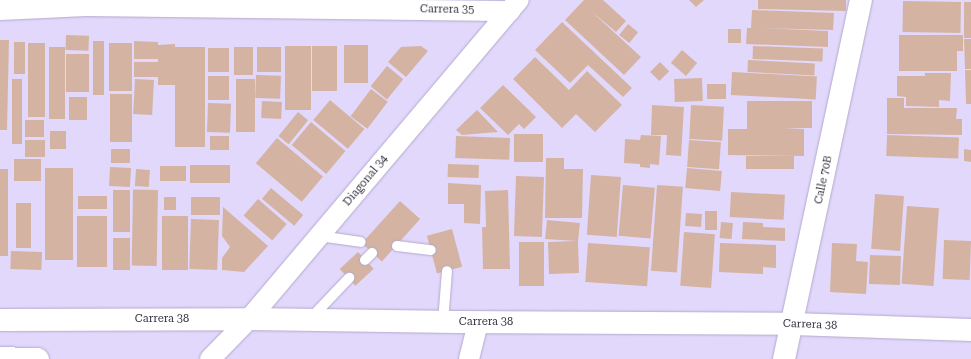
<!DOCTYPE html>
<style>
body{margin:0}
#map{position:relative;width:971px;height:359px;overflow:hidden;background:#e2d8fc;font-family:"Roboto Serif",serif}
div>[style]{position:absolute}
.building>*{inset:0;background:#d5b3a3;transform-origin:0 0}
.roads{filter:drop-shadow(0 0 1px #b3a9cc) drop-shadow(0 0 1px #b3a9cc)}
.lane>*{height:10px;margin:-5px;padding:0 5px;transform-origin:5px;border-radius:5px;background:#fff}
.street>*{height:20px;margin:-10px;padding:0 10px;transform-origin:10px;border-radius:10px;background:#fff}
.secondary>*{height:22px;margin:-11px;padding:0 11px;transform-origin:11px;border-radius:11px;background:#fff}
span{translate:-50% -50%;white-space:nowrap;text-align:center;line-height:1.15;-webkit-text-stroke:4px #fff;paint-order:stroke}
.street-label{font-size:11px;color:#34303e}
</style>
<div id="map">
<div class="building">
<i style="clip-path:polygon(584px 0,603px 0,626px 21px,616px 32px,591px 11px,641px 57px,624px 75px,565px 20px)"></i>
<i style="clip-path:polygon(689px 0,704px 0,696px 7px)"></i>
<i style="clip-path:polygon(758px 0,846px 0,846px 11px,758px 9px)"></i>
<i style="left:903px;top:1px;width:58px;height:31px;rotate:1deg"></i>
<i style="left:964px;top:2px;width:7px;height:36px"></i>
<i style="clip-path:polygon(752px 10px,834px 13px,833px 30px,762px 28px,828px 31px,828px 47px,746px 44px,747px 28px,751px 28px)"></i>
<i style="clip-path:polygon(562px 22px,632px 88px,623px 97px,588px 65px,570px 83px,535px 50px)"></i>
<i style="left:628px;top:24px;width:13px;height:14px;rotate:39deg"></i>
<i style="left:728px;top:29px;width:13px;height:14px"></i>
<i style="left:66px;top:35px;width:23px;height:15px;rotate:2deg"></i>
<i style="clip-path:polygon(899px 35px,963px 35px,963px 51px,957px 51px,957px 71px,899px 71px)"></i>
<i style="clip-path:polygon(964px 39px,971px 39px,971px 69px,965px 69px)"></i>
<i style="clip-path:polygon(0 40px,9px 40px,7px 130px,0 130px)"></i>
<i style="left:93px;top:41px;width:11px;height:54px"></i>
<i style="clip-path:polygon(134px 41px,158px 42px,158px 45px,175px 44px,175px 47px,205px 47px,205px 147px,175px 147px,175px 85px,158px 85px,158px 77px,134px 77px,134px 62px,158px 62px,158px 59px,134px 59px)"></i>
<i style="left:14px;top:42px;width:11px;height:32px"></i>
<i style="left:28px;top:43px;width:17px;height:74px"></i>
<i style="left:109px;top:43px;width:23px;height:48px"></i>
<i style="left:344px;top:45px;width:24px;height:38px"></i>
<i style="left:285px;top:46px;width:26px;height:64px"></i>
<i style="left:312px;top:46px;width:25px;height:45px"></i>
<i style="clip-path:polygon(421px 46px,428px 51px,406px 77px,388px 62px,401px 47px)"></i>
<i style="left:753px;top:46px;width:70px;height:13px;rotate:2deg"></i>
<i style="left:49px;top:47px;width:16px;height:72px"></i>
<i style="left:234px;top:47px;width:19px;height:28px"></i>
<i style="left:257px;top:47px;width:24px;height:25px"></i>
<i style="left:208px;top:48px;width:21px;height:24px"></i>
<i style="left:682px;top:50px;width:20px;height:17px;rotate:41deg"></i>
<i style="left:66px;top:54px;width:23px;height:38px"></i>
<i style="clip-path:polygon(535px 57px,569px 90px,587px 71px,622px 105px,595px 132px,576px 114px,562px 128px,513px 79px)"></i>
<i style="left:748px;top:60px;width:67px;height:12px;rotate:3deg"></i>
<i style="left:660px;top:62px;width:13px;height:14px;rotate:45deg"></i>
<i style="left:387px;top:66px;width:21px;height:26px;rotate:39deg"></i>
<i style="clip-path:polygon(965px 70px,971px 70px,971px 104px,966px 104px)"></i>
<i style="left:732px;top:72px;width:85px;height:23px;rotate:3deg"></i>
<i style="clip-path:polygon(925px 73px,951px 73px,950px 101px,939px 100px,939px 107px,906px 106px,906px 97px,897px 96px,897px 76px,925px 76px)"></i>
<i style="left:256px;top:75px;width:25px;height:23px;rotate:2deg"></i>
<i style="left:208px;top:76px;width:21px;height:24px"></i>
<i style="left:702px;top:78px;width:23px;height:28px;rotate:88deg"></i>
<i style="left:12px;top:79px;width:10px;height:65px"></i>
<i style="left:135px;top:79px;width:19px;height:35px;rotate:3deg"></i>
<i style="left:236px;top:79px;width:19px;height:53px"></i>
<i style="left:726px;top:84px;width:15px;height:19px;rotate:90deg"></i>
<i style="clip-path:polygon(503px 85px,536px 117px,524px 129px,519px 124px,508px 135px,480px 108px)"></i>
<i style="left:371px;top:89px;width:21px;height:34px;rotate:37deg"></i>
<i style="left:110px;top:94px;width:22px;height:48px"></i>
<i style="left:69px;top:97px;width:18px;height:23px"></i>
<i style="clip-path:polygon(887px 98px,904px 98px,904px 108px,957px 108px,956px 119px,962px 119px,962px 135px,887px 134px)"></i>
<i style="left:330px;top:100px;width:45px;height:26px;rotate:40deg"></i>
<i style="left:262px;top:101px;width:20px;height:17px;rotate:3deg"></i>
<i style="clip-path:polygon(747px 101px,812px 101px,812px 128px,784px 128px,804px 129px,804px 156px,728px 155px,728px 129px,747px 129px)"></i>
<i style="left:208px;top:103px;width:23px;height:29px;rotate:2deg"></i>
<i style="clip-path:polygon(652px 105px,684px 107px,681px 156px,666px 155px,667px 135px,651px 135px)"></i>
<i style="left:691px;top:105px;width:33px;height:34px;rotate:3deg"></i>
<i style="clip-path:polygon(477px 110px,498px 132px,462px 135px,456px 130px)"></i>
<i style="left:298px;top:112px;width:13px;height:31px;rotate:39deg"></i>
<i style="left:25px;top:120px;width:19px;height:17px"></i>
<i style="left:311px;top:122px;width:45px;height:30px;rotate:40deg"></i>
<i style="left:50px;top:131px;width:16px;height:18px"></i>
<i style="left:514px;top:134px;width:29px;height:28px"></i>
<i style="clip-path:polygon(641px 135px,661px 136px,659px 165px,650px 164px,650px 168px,640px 167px,640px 164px,624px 163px,625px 139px,640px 140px)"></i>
<i style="left:887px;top:135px;width:72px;height:21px;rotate:2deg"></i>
<i style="left:210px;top:136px;width:19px;height:14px"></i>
<i style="left:456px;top:136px;width:54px;height:22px;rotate:2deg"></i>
<i style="left:277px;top:138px;width:60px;height:33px;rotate:40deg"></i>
<i style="left:25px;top:140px;width:20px;height:17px"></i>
<i style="left:689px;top:140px;width:32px;height:27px;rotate:4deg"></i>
<i style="left:111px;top:149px;width:19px;height:14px"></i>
<i style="clip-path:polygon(964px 149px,971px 150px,971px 162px,964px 161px)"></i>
<i style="left:794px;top:156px;width:13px;height:48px;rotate:90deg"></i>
<i style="clip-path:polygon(546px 158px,564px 158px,564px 169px,583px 169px,582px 218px,545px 218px)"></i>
<i style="left:14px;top:159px;width:27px;height:22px"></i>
<i style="left:448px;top:164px;width:31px;height:13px;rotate:2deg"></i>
<i style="left:190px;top:165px;width:40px;height:18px"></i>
<i style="left:160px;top:166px;width:26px;height:15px"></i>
<i style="left:110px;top:167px;width:21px;height:19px;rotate:3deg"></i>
<i style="left:45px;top:168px;width:28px;height:92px"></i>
<i style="left:687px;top:168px;width:35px;height:20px;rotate:5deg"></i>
<i style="left:0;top:169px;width:8px;height:87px"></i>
<i style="left:136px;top:169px;width:14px;height:17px;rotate:4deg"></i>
<i style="left:591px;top:175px;width:30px;height:60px;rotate:4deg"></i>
<i style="left:516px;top:176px;width:28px;height:60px;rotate:2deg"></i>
<i style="clip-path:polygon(448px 183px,481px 185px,480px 224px,464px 223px,464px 204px,448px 204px)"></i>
<i style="left:623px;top:185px;width:32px;height:51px;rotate:5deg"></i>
<i style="left:657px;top:185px;width:26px;height:86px;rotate:4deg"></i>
<i style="left:271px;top:188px;width:42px;height:14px;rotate:40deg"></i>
<i style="left:113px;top:190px;width:17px;height:42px"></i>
<i style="left:158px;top:190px;width:76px;height:25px;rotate:91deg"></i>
<i style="clip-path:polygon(508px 190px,510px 269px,483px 269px,482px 227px,486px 227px,485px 191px)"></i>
<i style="left:731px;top:192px;width:54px;height:25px;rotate:3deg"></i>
<i style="left:875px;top:194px;width:29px;height:55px;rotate:4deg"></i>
<i style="left:78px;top:196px;width:29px;height:13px"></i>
<i style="left:164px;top:197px;width:12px;height:13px"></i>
<i style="left:191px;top:197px;width:29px;height:18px"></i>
<i style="left:258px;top:199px;width:38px;height:22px;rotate:41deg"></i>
<i style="left:400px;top:201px;width:27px;height:57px;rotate:42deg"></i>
<i style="left:16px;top:203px;width:15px;height:45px"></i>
<i style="left:907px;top:206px;width:32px;height:78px;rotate:4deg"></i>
<i style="clip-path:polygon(223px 207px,268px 246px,244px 272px,222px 270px,222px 258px,230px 247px,222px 236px)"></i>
<i style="left:705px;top:211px;width:12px;height:19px"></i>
<i style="left:686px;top:213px;width:16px;height:13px;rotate:4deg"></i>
<i style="left:77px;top:216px;width:30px;height:51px"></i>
<i style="left:162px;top:216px;width:26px;height:54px"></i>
<i style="left:191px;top:219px;width:28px;height:50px;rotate:2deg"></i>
<i style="clip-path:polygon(547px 220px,580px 223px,578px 241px,579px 273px,549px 274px,548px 242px,576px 241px,545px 239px)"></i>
<i style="left:721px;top:222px;width:12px;height:16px;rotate:5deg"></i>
<i style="clip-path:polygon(743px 222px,763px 223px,763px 227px,785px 228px,785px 241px,742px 239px)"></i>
<i style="left:452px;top:229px;width:39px;height:26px;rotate:75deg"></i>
<i style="left:684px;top:232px;width:31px;height:54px;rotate:4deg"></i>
<i style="left:113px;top:238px;width:17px;height:32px"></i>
<i style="left:944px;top:240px;width:27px;height:39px;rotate:2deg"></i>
<i style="left:519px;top:242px;width:25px;height:44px"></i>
<i style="left:588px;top:243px;width:62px;height:39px;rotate:4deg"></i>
<i style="clip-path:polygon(720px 243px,776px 245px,776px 268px,763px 267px,763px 274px,719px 272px)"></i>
<i style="clip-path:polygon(832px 243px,857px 244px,856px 261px,868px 262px,866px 294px,830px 292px)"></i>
<i style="left:11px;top:251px;width:31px;height:18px;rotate:2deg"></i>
<i style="left:358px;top:252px;width:23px;height:25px;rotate:47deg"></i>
<i style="left:870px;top:255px;width:31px;height:29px;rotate:2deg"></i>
</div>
<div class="roads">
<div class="lane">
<i style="left:319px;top:236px;width:42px;rotate:8.1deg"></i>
<i style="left:397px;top:246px;width:34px;rotate:7deg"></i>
<i style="left:365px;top:260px;width:10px;rotate:-45deg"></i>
<i style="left:310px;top:319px;width:57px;rotate:-46.4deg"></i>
<i style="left:443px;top:322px;width:51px;rotate:-85.5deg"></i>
</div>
<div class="street">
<i style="left:0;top:10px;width:86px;rotate:-2.7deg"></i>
<i style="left:86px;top:6px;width:424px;rotate:0.7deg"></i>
<i style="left:210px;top:359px;width:56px;rotate:-45.7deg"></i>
<i style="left:249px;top:319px;width:418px;rotate:-49.8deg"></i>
<i style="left:469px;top:359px;width:38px;rotate:-76deg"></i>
</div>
<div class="secondary">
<i style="left:0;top:320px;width:249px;rotate:-0.2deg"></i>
<i style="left:249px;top:319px;width:207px;rotate:0.8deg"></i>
<i style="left:456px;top:322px;width:337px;rotate:0.3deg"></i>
<i style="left:793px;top:324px;width:178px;rotate:1.9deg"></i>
<i style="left:0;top:358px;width:38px;rotate:2deg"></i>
<i style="left:784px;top:359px;width:367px;rotate:-77.9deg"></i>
</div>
</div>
<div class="street-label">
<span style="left:447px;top:10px;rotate:1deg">Carrera 35</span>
<span style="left:824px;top:180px;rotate:-78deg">Calle 70B</span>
<span style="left:366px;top:181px;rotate:-50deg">Diagonal 34</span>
<span style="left:162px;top:319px">Carrera 38</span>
<span style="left:486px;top:322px">Carrera 38</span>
<span style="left:810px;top:325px;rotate:2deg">Carrera 38</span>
</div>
</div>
